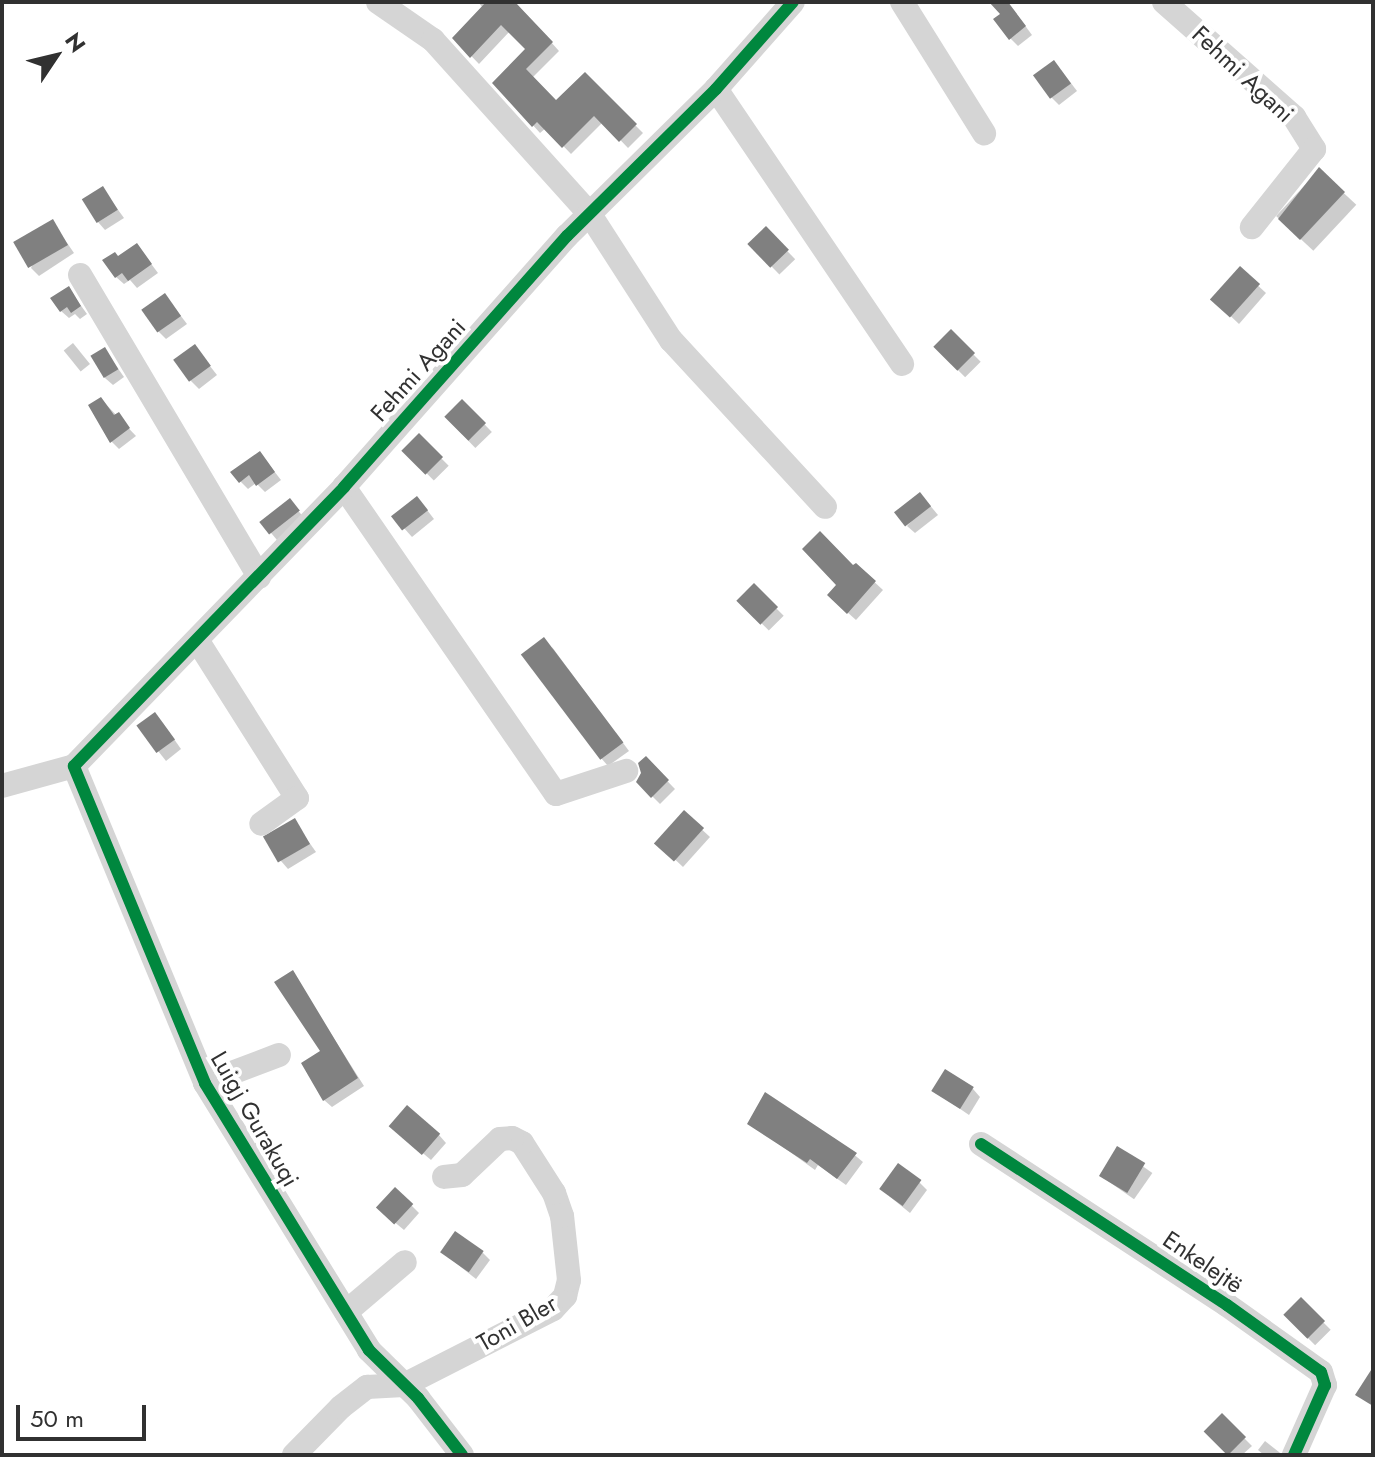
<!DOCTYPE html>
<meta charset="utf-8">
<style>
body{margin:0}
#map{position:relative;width:1375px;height:1457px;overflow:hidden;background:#fff;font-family:Jost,sans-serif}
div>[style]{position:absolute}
.shadow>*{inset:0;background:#0003;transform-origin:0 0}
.building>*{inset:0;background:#808080;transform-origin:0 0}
.minor>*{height:24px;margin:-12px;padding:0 12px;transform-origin:12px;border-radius:12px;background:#d5d5d5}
.cycleway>*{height:12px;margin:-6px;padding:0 6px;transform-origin:6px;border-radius:6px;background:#00873e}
span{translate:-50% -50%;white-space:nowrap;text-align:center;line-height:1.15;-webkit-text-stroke:8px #fff;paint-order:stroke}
.street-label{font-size:24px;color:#313131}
.frame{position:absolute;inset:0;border:4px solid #313131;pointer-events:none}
.north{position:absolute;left:16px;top:16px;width:80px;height:80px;-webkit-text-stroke:6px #fff;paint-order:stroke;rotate:55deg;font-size:22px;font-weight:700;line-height:32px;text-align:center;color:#313131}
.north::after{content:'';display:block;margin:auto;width:28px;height:36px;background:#313131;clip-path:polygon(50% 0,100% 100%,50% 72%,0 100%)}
.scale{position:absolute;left:16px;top:1405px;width:130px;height:36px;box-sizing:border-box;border:4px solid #313131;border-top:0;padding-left:10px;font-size:24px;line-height:28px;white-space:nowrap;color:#313131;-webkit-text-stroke:6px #fff;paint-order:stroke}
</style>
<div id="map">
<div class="shadow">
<i style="clip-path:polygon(478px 2px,515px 2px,559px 51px,532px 78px,556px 103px,585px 75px,643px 133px,628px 148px,603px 122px,571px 154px,546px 128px,540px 133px,495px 83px,528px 49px,510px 31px,479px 64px,454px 38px,483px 8px)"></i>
<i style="clip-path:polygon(1018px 16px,1032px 35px,1018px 46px,1010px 38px)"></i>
<i style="clip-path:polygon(1061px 70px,1077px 91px,1059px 105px,1051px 97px)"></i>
<i style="left:1319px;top:170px;width:51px;height:63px;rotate:43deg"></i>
<i style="clip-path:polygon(103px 189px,124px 218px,105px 230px,98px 222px)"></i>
<i style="clip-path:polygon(52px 221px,74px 253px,39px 276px,31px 268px)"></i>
<i style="left:766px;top:229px;width:42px;height:22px;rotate:46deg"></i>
<i style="clip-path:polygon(137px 245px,158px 273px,137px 288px,130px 280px,124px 284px,116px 277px,118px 258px)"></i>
<i style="clip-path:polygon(1240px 269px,1266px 293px,1239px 324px,1221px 307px)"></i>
<i style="clip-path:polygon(69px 289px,87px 314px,80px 319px,75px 314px,69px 318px,61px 311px)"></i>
<i style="clip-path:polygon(165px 295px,187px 324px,166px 339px,158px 331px)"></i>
<i style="left:951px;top:332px;width:42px;height:22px;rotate:45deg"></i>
<i style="left:73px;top:343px;width:27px;height:12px;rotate:51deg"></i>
<i style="clip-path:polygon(195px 347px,217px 375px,199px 389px,191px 381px)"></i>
<i style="clip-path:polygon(105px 350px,124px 377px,113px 385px,105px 378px)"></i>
<i style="clip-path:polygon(101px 399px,136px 436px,119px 449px,112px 442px)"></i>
<i style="left:462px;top:401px;width:43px;height:23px;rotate:46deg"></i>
<i style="left:419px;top:436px;width:42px;height:21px;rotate:45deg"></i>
<i style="clip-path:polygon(260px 453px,281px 480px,265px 492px,256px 483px,248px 489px,240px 481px)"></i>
<i style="left:290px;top:501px;width:25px;height:35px;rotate:50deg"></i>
<i style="clip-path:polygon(928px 503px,938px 515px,915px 533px,907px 526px)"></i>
<i style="clip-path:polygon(424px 506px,434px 519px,412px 537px,394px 517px)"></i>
<i style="clip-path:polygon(856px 565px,883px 590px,856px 620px,837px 603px)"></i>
<i style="left:754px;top:586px;width:42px;height:21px;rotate:45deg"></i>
<i style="clip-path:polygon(552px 647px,629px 751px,608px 766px,601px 758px)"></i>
<i style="clip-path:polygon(162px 722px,181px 749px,166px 761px,140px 728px)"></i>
<i style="clip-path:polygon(646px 759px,675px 789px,660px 804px,638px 782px)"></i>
<i style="clip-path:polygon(684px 813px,710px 837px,683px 867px,665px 850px)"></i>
<i style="clip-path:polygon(294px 821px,316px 852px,288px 869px,281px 861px)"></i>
<i style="clip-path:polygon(292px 972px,364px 1086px,332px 1107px,324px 1100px,323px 1052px)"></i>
<i style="clip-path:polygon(973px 1089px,980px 1097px,969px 1115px,934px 1091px)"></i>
<i style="clip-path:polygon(750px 1123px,834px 1138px,863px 1162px,846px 1185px,818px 1165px,815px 1170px)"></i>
<i style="clip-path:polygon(399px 1133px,439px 1135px,446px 1143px,431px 1160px)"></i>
<i style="left:1118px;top:1149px;width:42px;height:32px;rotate:35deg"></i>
<i style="clip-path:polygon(919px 1182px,927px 1190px,910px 1213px,889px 1196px)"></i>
<i style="clip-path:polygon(395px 1189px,419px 1213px,404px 1230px,386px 1215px)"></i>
<i style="clip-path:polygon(442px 1252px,482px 1252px,490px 1260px,476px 1279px)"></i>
<i style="left:1301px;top:1300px;width:42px;height:22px;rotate:45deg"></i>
<i style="clip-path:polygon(1222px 1416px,1252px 1446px,1242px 1455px,1230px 1455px,1206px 1431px)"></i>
<i style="clip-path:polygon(1265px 1441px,1279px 1452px,1282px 1455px,1264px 1455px,1258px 1450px)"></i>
</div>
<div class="building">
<i style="clip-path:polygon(486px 2px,515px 2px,553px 42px,526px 69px,556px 100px,585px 72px,637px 124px,619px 142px,594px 116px,562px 148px,537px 122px,532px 127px,492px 83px,525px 49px,501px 25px,470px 58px,452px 38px)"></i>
<i style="clip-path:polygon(989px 2px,1008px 2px,1026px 26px,1009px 40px,993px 19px,1000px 14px)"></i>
<i style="left:1054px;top:60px;width:29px;height:26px;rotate:54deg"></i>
<i style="clip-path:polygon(1319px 167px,1345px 192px,1300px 240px,1278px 219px)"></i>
<i style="left:103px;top:186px;width:28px;height:25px;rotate:58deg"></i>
<i style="left:53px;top:219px;width:30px;height:46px;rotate:60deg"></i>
<i style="left:766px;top:226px;width:33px;height:26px;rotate:46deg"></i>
<i style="clip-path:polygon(137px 243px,152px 264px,128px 281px,122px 273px,115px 278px,102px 260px,115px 252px,118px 256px)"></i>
<i style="left:1240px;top:266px;width:27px;height:45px;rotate:42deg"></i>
<i style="clip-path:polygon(69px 286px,81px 306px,71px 313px,67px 307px,60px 312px,50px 298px)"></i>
<i style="left:165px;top:293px;width:28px;height:29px;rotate:55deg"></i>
<i style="left:951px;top:329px;width:34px;height:25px;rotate:45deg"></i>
<i style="left:195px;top:344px;width:27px;height:27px;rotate:54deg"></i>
<i style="left:105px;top:347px;width:26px;height:17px;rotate:59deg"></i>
<i style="clip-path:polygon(101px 397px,114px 415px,119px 412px,130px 428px,110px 443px,88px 405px)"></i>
<i style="left:462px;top:399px;width:34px;height:25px;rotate:45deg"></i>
<i style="left:419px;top:433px;width:34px;height:25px;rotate:45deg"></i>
<i style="clip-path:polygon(260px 451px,275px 472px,256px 486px,249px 475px,239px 483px,230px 472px)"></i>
<i style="left:920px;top:492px;width:18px;height:33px;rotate:52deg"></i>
<i style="left:417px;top:496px;width:18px;height:33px;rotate:52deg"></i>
<i style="left:290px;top:498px;width:16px;height:39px;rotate:52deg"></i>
<i style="clip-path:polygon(820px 531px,853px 565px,856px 563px,876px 581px,847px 614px,827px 595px,836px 585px,802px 549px)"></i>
<i style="left:754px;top:583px;width:34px;height:25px;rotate:45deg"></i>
<i style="left:544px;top:637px;width:132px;height:29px;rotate:53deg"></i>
<i style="left:155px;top:712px;width:34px;height:23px;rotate:54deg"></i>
<i style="clip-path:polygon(646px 756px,669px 780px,651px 798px,636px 782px,641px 773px,638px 763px)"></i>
<i style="left:684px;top:810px;width:27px;height:45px;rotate:42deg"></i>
<i style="left:295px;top:818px;width:30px;height:37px;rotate:60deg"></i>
<i style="clip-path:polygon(293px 970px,358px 1078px,323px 1101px,301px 1063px,320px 1051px,274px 982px)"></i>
<i style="left:945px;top:1069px;width:34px;height:26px;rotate:32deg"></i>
<i style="clip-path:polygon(765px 1092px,857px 1153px,837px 1179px,810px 1159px,807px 1163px,747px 1124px)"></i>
<i style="left:407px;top:1105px;width:44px;height:28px;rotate:41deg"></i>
<i style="left:1117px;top:1146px;width:33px;height:35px;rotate:31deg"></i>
<i style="left:898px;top:1163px;width:29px;height:32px;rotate:36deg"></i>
<i style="left:395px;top:1187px;width:25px;height:28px;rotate:43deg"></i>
<i style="left:455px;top:1231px;width:35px;height:26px;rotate:35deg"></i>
<i style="left:1301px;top:1297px;width:34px;height:25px;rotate:45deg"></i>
<i style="clip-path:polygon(1373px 1367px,1373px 1406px,1355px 1395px)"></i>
<i style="left:1222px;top:1413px;width:34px;height:26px;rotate:45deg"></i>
</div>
<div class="minor">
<i style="left:378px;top:2px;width:67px;rotate:34.6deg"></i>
<i style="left:433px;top:40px;width:233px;rotate:48deg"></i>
<i style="left:589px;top:213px;width:151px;rotate:57.2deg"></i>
<i style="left:671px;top:340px;width:227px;rotate:47.3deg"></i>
<i style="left:902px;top:2px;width:155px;rotate:58deg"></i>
<i style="left:1164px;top:2px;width:174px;rotate:41.5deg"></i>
<i style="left:1294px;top:117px;width:38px;rotate:58deg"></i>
<i style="left:1314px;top:149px;width:100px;rotate:128.5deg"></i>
<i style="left:716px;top:89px;width:332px;rotate:55.9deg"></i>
<i style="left:80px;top:275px;width:351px;rotate:59.3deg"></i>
<i style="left:344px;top:487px;width:373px;rotate:55.4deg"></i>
<i style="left:556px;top:794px;width:74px;rotate:-18.2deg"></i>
<i style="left:197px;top:640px;width:187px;rotate:57.7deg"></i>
<i style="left:297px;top:798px;width:44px;rotate:144.2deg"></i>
<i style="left:74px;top:766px;width:388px;rotate:-45.9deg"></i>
<i style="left:344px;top:487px;width:336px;rotate:-48.4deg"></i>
<i style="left:567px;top:236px;width:209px;rotate:-44.6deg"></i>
<i style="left:716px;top:89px;width:116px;rotate:-48.5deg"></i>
<i style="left:74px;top:766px;width:343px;rotate:67.5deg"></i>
<i style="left:205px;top:1083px;width:313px;rotate:58.4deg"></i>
<i style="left:369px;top:1350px;width:69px;rotate:44.4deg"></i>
<i style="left:418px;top:1398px;width:72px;rotate:52.3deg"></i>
<i style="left:2px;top:786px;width:75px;rotate:-15.5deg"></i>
<i style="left:205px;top:1083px;width:79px;rotate:-20.7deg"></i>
<i style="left:981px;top:1144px;width:294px;rotate:33.2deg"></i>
<i style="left:1227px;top:1305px;width:115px;rotate:35.5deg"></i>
<i style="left:1321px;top:1372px;width:14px;rotate:73deg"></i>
<i style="left:1325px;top:1385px;width:77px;rotate:113.9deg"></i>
<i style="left:346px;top:1312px;width:77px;rotate:-40.3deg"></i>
<i style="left:294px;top:1455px;width:67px;rotate:-45.6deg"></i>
<i style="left:341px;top:1407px;width:33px;rotate:-38deg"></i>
<i style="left:367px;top:1387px;width:37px;rotate:-3deg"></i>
<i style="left:404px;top:1385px;width:167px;rotate:-27deg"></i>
<i style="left:553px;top:1309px;width:18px;rotate:-47deg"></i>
<i style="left:565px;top:1296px;width:16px;rotate:-76deg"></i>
<i style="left:569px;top:1280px;width:64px;rotate:-96.2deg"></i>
<i style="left:562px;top:1216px;width:24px;rotate:-109deg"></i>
<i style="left:554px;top:1193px;width:59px;rotate:-122.6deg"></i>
<i style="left:522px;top:1143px;width:11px;rotate:-153deg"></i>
<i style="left:512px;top:1138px;width:12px;rotate:175deg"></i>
<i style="left:500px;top:1139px;width:52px;rotate:136.5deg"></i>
<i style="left:462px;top:1175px;width:18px;rotate:174deg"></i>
</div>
<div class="cycleway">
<i style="left:981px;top:1144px;width:294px;rotate:33.2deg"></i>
<i style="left:1227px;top:1305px;width:115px;rotate:35.5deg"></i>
<i style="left:1321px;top:1372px;width:14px;rotate:73deg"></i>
<i style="left:1325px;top:1385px;width:77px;rotate:113.9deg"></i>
<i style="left:462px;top:1455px;width:72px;rotate:-127.7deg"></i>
<i style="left:418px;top:1398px;width:69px;rotate:-135.6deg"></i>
<i style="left:369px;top:1350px;width:313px;rotate:-121.6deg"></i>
<i style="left:205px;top:1083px;width:343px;rotate:-112.5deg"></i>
<i style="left:74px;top:766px;width:388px;rotate:-45.9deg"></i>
<i style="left:344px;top:487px;width:336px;rotate:-48.4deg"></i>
<i style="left:567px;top:236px;width:209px;rotate:-44.6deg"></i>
<i style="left:716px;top:89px;width:116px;rotate:-48.5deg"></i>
</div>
<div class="street-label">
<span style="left:1243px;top:74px;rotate:43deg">Fehmi Agani</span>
<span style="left:418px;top:370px;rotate:-48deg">Fehmi Agani</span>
<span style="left:255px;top:1119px;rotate:60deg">Luigj Gurakuqi</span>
<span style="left:1203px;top:1262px;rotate:34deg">Enkelejtë</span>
<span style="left:517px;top:1323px;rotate:-30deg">Toni Bler</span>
</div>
<div class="frame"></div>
<div class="north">N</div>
<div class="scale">50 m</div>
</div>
